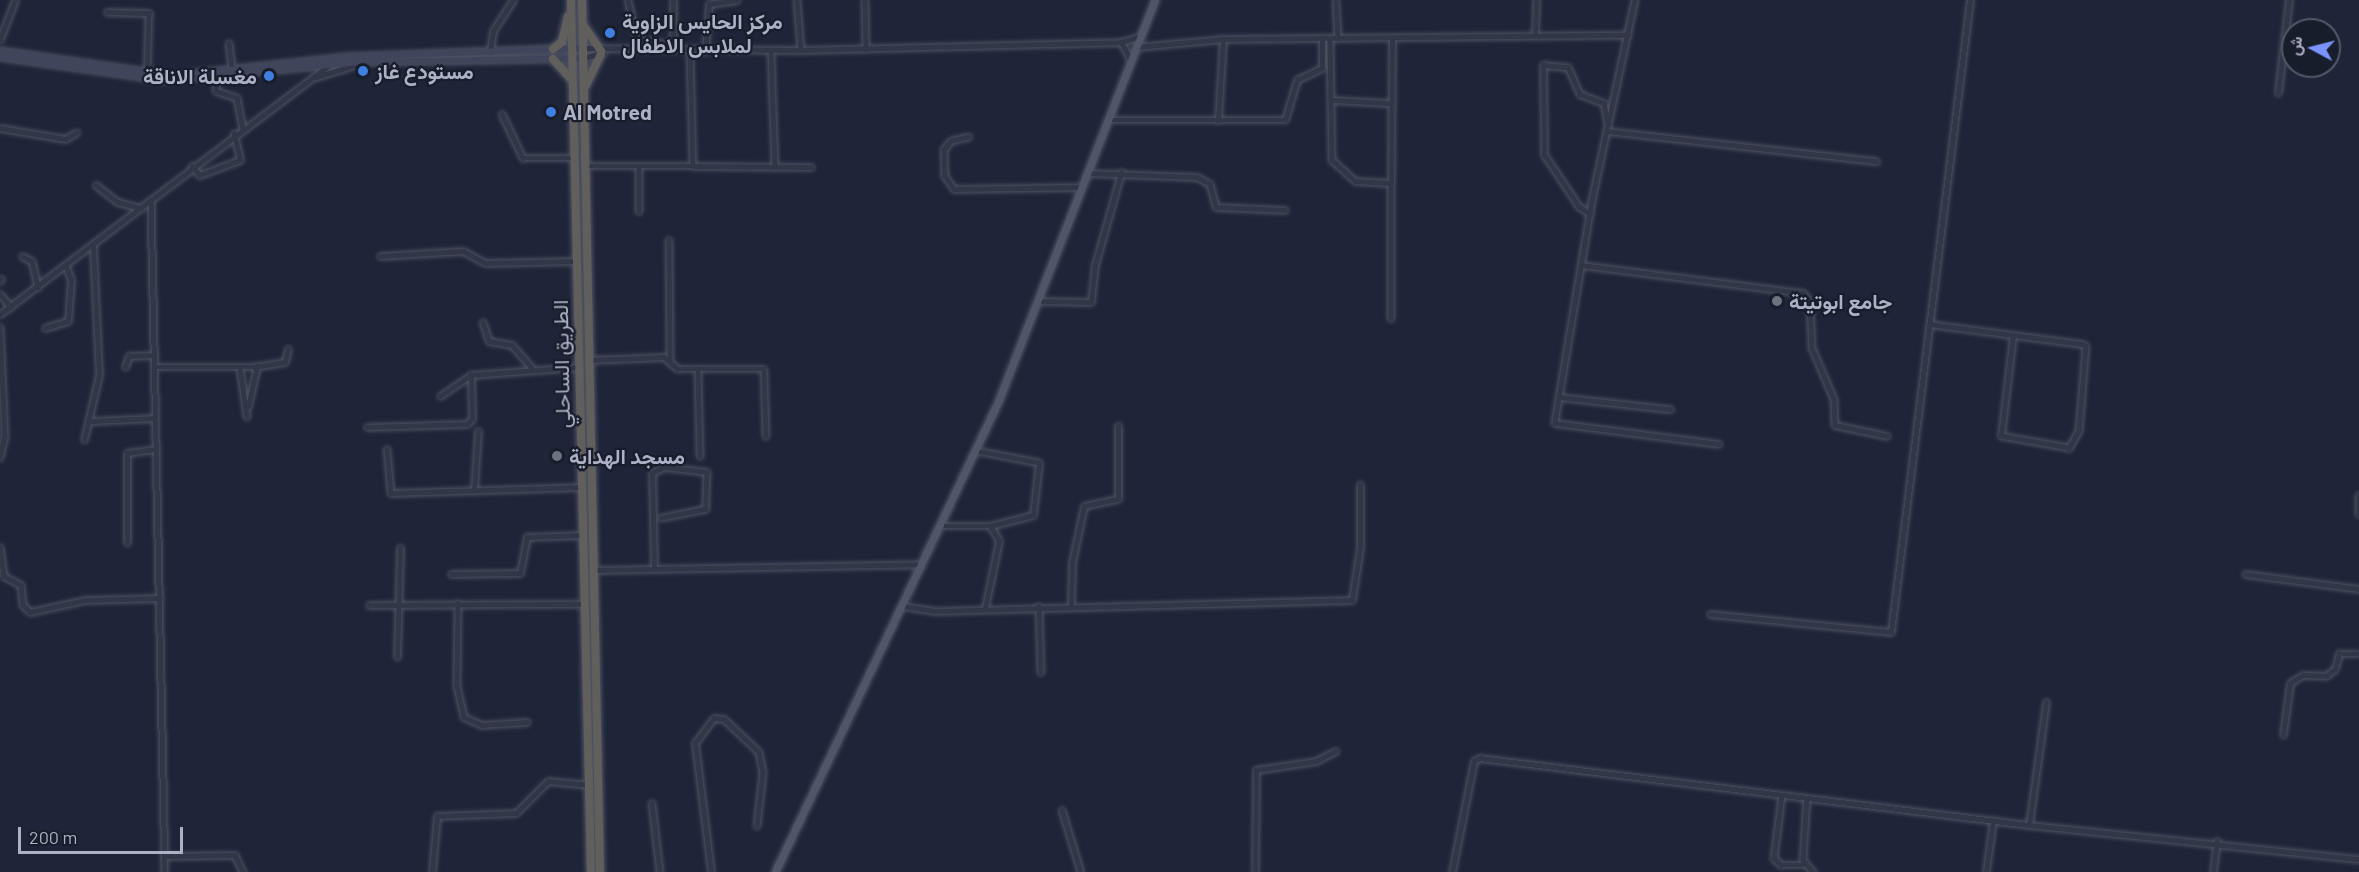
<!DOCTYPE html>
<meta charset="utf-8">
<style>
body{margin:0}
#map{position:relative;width:2359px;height:872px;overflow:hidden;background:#1f2538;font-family:Barlow,Vazirmatn,sans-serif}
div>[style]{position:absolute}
.roads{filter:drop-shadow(0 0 2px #4d5263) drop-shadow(0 0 2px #4d5263)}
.minor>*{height:4.5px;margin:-2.25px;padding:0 2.25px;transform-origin:2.25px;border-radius:2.25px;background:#323748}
.tertiary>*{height:5px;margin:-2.5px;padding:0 2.5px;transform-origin:2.5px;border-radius:2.5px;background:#323748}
.secondary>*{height:6px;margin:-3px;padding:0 3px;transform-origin:3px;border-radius:3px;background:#40455b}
.primary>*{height:7px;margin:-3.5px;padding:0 3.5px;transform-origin:3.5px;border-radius:3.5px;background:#505668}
.trunk>*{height:8px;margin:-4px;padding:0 4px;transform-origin:4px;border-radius:4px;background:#605f5c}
.dots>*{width:16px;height:16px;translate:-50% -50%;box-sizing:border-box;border:3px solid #181d2c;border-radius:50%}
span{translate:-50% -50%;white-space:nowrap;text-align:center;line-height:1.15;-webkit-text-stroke:4.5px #181d2c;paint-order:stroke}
.poi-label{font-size:21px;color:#acb1c5;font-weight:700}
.left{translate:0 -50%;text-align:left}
.right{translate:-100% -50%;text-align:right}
.street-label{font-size:21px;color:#acb1c5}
.north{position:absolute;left:2281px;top:18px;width:60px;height:60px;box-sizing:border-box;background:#181d2c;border:2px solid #535869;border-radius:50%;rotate:277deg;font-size:16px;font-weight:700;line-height:24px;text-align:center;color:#acb1c5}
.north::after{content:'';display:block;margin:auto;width:21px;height:27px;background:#7994fd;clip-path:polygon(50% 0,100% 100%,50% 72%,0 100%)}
.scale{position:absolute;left:18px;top:827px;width:165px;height:27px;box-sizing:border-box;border:3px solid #acb1c5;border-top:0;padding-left:8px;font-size:18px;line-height:21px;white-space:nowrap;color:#acb1c5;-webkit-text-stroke:4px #181d2c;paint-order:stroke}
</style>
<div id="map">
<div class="roads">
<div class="minor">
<i style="left:628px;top:0;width:40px;rotate:77deg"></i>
<i style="left:637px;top:39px;width:31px;rotate:9deg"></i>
<i style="left:668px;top:44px;width:8px;rotate:-50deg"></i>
<i style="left:673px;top:38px;width:38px;rotate:-90deg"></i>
<i style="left:797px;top:0;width:50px;rotate:85.4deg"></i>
<i style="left:865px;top:0;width:49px;rotate:88.8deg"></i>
<i style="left:1336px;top:0;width:38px;rotate:87deg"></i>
<i style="left:1635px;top:0;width:206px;rotate:102.1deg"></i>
<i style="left:1592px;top:201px;width:225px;rotate:99.5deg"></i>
<i style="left:1555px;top:423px;width:165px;rotate:7.3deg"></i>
<i style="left:107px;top:12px;width:42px;rotate:1.4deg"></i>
<i style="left:149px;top:13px;width:62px;rotate:91.8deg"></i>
<i style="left:1535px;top:34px;width:34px;rotate:-88deg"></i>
<i style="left:1330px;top:38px;width:122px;rotate:89.1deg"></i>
<i style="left:1332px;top:160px;width:31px;rotate:42deg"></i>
<i style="left:1355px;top:181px;width:36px;rotate:3deg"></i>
<i style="left:1391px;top:183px;width:135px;rotate:90deg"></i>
<i style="left:229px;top:43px;width:26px;rotate:83deg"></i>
<i style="left:1137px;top:47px;width:86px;rotate:-5.3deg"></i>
<i style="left:1223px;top:39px;width:405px;rotate:-0.6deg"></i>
<i style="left:771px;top:51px;width:116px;rotate:88deg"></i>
<i style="left:490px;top:52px;width:21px;rotate:-82deg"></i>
<i style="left:493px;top:31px;width:37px;rotate:-57deg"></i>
<i style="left:690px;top:52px;width:114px;rotate:88.5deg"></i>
<i style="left:693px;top:166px;width:118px;rotate:0.5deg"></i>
<i style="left:705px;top:52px;width:48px;rotate:-85.2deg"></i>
<i style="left:709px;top:4px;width:28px;rotate:-8deg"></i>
<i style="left:218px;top:75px;width:16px;rotate:97deg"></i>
<i style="left:216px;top:91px;width:22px;rotate:18deg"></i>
<i style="left:237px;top:98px;width:31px;rotate:79deg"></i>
<i style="left:2278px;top:93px;width:94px;rotate:-83.3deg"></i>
<i style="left:1332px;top:100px;width:56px;rotate:3.1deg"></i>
<i style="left:502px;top:114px;width:49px;rotate:64.5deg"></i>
<i style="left:523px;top:158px;width:51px"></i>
<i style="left:1108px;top:120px;width:177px"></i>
<i style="left:1285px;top:120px;width:42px;rotate:-73.3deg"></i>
<i style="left:1297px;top:80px;width:28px;rotate:-26deg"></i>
<i style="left:1322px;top:68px;width:30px;rotate:-90deg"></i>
<i style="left:1218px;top:121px;width:82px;rotate:-86.5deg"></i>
<i style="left:0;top:128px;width:66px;rotate:9.6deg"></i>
<i style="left:65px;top:139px;width:13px;rotate:-29deg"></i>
<i style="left:1607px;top:131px;width:271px;rotate:6.4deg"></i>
<i style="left:969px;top:137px;width:18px;rotate:167deg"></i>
<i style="left:951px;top:141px;width:11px;rotate:128deg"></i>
<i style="left:944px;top:150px;width:26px;rotate:88deg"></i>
<i style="left:945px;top:176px;width:16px;rotate:55deg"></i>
<i style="left:954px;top:189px;width:128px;rotate:-0.9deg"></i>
<i style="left:192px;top:166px;width:12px;rotate:48deg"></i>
<i style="left:200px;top:175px;width:43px;rotate:-20.6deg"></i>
<i style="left:240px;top:160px;width:27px;rotate:-103deg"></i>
<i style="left:584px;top:166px;width:109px"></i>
<i style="left:639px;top:166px;width:45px;rotate:90deg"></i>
<i style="left:1087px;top:173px;width:110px;rotate:2.1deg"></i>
<i style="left:1197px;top:177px;width:15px;rotate:28deg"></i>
<i style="left:1210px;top:184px;width:24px;rotate:75deg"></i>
<i style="left:1216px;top:207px;width:69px;rotate:2.5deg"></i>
<i style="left:1391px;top:183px;width:145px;rotate:-89.6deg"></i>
<i style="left:96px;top:185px;width:28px;rotate:38deg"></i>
<i style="left:118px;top:202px;width:24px;rotate:15deg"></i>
<i style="left:151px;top:200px;width:672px;rotate:88.81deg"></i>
<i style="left:1590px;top:214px;width:13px;rotate:-148deg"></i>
<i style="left:1579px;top:207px;width:63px;rotate:-123.9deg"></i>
<i style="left:1544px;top:155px;width:90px;rotate:-90.6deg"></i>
<i style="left:1543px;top:65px;width:25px;rotate:5deg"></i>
<i style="left:1568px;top:67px;width:30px;rotate:66deg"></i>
<i style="left:1580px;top:94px;width:26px;rotate:21deg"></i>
<i style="left:1604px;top:103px;width:20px;rotate:79deg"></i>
<i style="left:669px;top:240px;width:120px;rotate:89.5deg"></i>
<i style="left:22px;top:256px;width:11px;rotate:27deg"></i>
<i style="left:32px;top:261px;width:27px;rotate:77deg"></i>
<i style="left:380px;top:256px;width:83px;rotate:-3.4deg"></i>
<i style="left:463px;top:251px;width:26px;rotate:28deg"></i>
<i style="left:486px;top:263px;width:90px;rotate:-1.3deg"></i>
<i style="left:1581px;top:265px;width:224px;rotate:7.2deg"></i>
<i style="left:1803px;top:293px;width:11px;rotate:49deg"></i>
<i style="left:1810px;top:301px;width:47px;rotate:87.6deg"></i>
<i style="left:1812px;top:348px;width:56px;rotate:66.7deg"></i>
<i style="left:1834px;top:399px;width:26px;rotate:88deg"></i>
<i style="left:1835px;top:425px;width:53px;rotate:11.9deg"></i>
<i style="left:0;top:281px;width:2px;rotate:-63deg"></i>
<i style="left:0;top:294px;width:17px;rotate:50deg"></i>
<i style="left:1037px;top:301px;width:54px;rotate:1.1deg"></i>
<i style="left:1091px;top:302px;width:37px;rotate:-84deg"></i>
<i style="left:1095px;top:265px;width:96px;rotate:-74.2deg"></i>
<i style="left:483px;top:322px;width:20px;rotate:72deg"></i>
<i style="left:489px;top:341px;width:23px;rotate:10deg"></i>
<i style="left:512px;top:345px;width:30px;rotate:49deg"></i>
<i style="left:1929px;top:324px;width:154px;rotate:7.4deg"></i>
<i style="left:2082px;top:344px;width:4px;rotate:27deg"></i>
<i style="left:2086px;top:346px;width:85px;rotate:94.7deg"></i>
<i style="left:2079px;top:431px;width:20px;rotate:120deg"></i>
<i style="left:2069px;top:448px;width:69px;rotate:-170deg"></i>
<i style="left:2001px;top:436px;width:101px;rotate:-83.2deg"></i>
<i style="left:0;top:327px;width:110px;rotate:87.4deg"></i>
<i style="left:5px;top:437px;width:21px;rotate:104deg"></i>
<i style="left:45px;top:328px;width:24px;rotate:-17deg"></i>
<i style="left:68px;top:321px;width:41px;rotate:-85.8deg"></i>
<i style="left:71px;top:280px;width:14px;rotate:-111deg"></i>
<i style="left:588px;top:360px;width:76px;rotate:-2.3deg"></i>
<i style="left:664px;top:357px;width:18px;rotate:41deg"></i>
<i style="left:678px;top:369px;width:86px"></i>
<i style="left:764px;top:369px;width:67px;rotate:88.3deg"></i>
<i style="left:125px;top:367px;width:12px;rotate:-70deg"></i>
<i style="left:129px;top:356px;width:25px;rotate:-2deg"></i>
<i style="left:154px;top:367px;width:100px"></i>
<i style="left:254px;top:367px;width:31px;rotate:-9deg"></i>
<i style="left:285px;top:362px;width:13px;rotate:-77deg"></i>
<i style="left:240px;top:367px;width:50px;rotate:82deg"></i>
<i style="left:698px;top:369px;width:87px;rotate:88.7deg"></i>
<i style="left:440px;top:396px;width:37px;rotate:-34deg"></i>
<i style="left:471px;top:375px;width:107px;rotate:-4.3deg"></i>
<i style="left:1559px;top:397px;width:112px;rotate:6.2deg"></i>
<i style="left:248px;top:407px;width:42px;rotate:-77.6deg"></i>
<i style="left:92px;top:421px;width:63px;rotate:-2.7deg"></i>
<i style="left:367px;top:427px;width:100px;rotate:-1.7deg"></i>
<i style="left:467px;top:424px;width:7px;rotate:-45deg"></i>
<i style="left:472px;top:419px;width:44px;rotate:-91.3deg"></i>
<i style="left:84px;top:440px;width:67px;rotate:-77deg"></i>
<i style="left:99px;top:375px;width:129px;rotate:-92.7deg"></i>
<i style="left:387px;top:449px;width:44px;rotate:84.8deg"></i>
<i style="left:391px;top:493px;width:191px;rotate:-1.8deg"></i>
<i style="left:474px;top:491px;width:60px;rotate:-86.2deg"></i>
<i style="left:2359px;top:495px;width:19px;rotate:90deg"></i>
<i style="left:939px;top:526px;width:51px"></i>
<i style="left:990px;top:526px;width:44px;rotate:-14.3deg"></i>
<i style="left:1033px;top:515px;width:52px;rotate:-83.4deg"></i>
<i style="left:1039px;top:463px;width:64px;rotate:-169.2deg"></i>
<i style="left:127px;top:543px;width:90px;rotate:-90deg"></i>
<i style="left:127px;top:453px;width:29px;rotate:-8deg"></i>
<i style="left:0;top:547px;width:29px;rotate:82deg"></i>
<i style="left:4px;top:576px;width:19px;rotate:28deg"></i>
<i style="left:21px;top:585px;width:20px;rotate:84deg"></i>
<i style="left:23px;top:605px;width:10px;rotate:45deg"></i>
<i style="left:30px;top:612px;width:56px;rotate:-12.3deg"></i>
<i style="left:85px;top:600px;width:75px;rotate:-1.5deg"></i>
<i style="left:654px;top:568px;width:95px;rotate:-91.2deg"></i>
<i style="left:652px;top:473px;width:13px;rotate:-27deg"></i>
<i style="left:664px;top:467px;width:43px;rotate:6.6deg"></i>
<i style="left:707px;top:472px;width:37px;rotate:92deg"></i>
<i style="left:706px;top:509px;width:45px;rotate:168.4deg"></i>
<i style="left:593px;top:570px;width:329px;rotate:-1deg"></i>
<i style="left:451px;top:574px;width:69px;rotate:-0.8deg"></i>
<i style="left:520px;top:573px;width:37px;rotate:-79deg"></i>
<i style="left:527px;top:537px;width:56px;rotate:-2deg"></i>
<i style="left:2245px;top:574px;width:115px;rotate:7.5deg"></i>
<i style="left:458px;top:603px;width:83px;rotate:90.7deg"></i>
<i style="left:457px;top:686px;width:32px;rotate:77deg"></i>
<i style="left:464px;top:717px;width:20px;rotate:24deg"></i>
<i style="left:482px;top:725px;width:45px;rotate:-3.8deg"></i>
<i style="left:1071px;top:604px;width:41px;rotate:-88.6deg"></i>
<i style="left:1072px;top:563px;width:58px;rotate:-78.1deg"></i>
<i style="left:1084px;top:506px;width:35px;rotate:-12deg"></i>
<i style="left:1118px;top:499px;width:73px;rotate:-90deg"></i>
<i style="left:369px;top:605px;width:217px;rotate:-0.3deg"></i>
<i style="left:903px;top:606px;width:32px;rotate:9deg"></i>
<i style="left:935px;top:611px;width:417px;rotate:-1.5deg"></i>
<i style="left:1352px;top:600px;width:53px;rotate:-81.3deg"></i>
<i style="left:1360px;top:548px;width:63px;rotate:-90deg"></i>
<i style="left:1039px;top:606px;width:66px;rotate:88.3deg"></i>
<i style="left:985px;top:608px;width:68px;rotate:-78.2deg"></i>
<i style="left:999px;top:541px;width:17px;rotate:-121deg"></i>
<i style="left:1710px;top:614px;width:182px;rotate:5.7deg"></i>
<i style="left:1891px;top:632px;width:637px;rotate:-82.87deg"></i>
<i style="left:397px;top:657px;width:109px;rotate:-88.4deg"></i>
<i style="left:2283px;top:735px;width:52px;rotate:-82.3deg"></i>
<i style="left:2290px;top:683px;width:15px;rotate:-32deg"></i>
<i style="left:2303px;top:675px;width:23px;rotate:2deg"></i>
<i style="left:2326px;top:676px;width:11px;rotate:-38deg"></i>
<i style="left:2335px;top:669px;width:16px;rotate:-75deg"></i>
<i style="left:2339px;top:654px;width:20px"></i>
<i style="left:1782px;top:795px;width:64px;rotate:97.2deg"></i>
<i style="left:1774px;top:858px;width:10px;rotate:45deg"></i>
<i style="left:1781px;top:865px;width:23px"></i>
<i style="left:1807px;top:798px;width:62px;rotate:93.7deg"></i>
<i style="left:1803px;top:860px;width:16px;rotate:50deg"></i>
<i style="left:652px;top:803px;width:69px;rotate:83.4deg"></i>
<i style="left:1062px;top:810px;width:65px;rotate:73deg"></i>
<i style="left:2029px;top:825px;width:124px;rotate:-82.1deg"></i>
<i style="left:165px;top:856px;width:70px;rotate:-0.8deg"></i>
<i style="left:235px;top:855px;width:19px;rotate:65deg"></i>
<i style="left:432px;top:872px;width:56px;rotate:-84.9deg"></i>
<i style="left:437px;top:816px;width:79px;rotate:-2.2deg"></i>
<i style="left:516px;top:813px;width:45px;rotate:-45deg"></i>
<i style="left:548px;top:781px;width:42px;rotate:5.4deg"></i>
<i style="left:711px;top:872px;width:130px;rotate:-97.1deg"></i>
<i style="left:695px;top:743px;width:31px;rotate:-53deg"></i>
<i style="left:714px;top:718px;width:10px;rotate:6deg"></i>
<i style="left:724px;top:719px;width:48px;rotate:43.3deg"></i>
<i style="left:759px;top:752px;width:21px;rotate:79deg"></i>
<i style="left:763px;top:773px;width:53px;rotate:96.5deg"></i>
<i style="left:1255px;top:872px;width:102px;rotate:-89.4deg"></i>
<i style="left:1256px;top:770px;width:61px;rotate:-8.5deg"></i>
<i style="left:1316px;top:761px;width:22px;rotate:-27deg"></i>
<i style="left:1452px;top:872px;width:113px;rotate:-78.8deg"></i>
<i style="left:1474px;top:761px;width:7px;rotate:-27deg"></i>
<i style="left:1480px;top:758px;width:553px;rotate:6.96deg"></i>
<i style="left:2029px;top:825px;width:332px;rotate:5.9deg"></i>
<i style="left:1986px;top:872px;width:52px;rotate:-82.3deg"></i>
<i style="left:2213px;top:872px;width:31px;rotate:-83deg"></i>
</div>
<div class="tertiary">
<i style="left:0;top:39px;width:42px;rotate:-69deg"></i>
<i style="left:1121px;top:42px;width:21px;rotate:62deg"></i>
<i style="left:582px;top:48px;width:219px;rotate:0.5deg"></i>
<i style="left:801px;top:50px;width:320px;rotate:-1.4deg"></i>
<i style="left:1121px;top:42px;width:21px;rotate:-17deg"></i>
<i style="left:583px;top:58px;width:21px;rotate:-14deg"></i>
<i style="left:316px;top:77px;width:47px;rotate:-17.3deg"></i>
<i style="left:0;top:314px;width:415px;rotate:-37.1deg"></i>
</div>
<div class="secondary">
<i style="left:0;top:51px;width:175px;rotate:8.2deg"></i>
<i style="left:173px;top:76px;width:176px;rotate:-6.2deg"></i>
<i style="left:348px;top:57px;width:234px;rotate:-2.2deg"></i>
<i style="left:0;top:57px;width:166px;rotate:8deg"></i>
<i style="left:164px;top:80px;width:200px;rotate:-5.2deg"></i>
<i style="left:363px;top:62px;width:220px;rotate:-1deg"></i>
</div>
<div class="primary">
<i style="left:775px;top:872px;width:520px;rotate:-64.62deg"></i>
<i style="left:998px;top:402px;width:432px;rotate:-68.7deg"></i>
</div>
<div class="trunk">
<i style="left:571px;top:0;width:872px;rotate:88.69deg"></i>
<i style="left:582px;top:0;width:872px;rotate:88.82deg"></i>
<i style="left:583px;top:25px;width:32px;rotate:55deg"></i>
<i style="left:553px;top:49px;width:11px;rotate:-38deg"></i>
<i style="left:562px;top:42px;width:26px;rotate:-77deg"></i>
<i style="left:553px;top:59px;width:28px;rotate:48deg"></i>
<i style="left:585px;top:87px;width:37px;rotate:-64deg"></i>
</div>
</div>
<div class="dots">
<i style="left:610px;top:33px;background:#3f7fe0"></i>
<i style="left:363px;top:71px;background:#3f7fe0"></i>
<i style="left:269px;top:76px;background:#3f7fe0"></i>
<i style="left:551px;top:112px;background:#3f7fe0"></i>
<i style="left:1777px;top:301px;background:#6b7280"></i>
<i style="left:557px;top:456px;background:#6b7280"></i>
</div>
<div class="poi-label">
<span class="left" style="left:622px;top:33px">مركز الحايس الزاوية<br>لملابس الاطفال</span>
<span class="left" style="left:375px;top:71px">مستودع غاز</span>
<span class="right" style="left:257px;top:76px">مغسلة الاناقة</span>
<span class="left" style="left:563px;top:112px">Al Motred</span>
<span class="left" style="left:1789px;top:301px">جامع ابوتيتة</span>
<span class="left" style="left:569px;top:456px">مسجد الهداية</span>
</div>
<div class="street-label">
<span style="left:561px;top:364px;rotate:-91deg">الطريق الساحلي</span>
</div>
<div class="north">ش</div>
<div class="scale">200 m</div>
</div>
